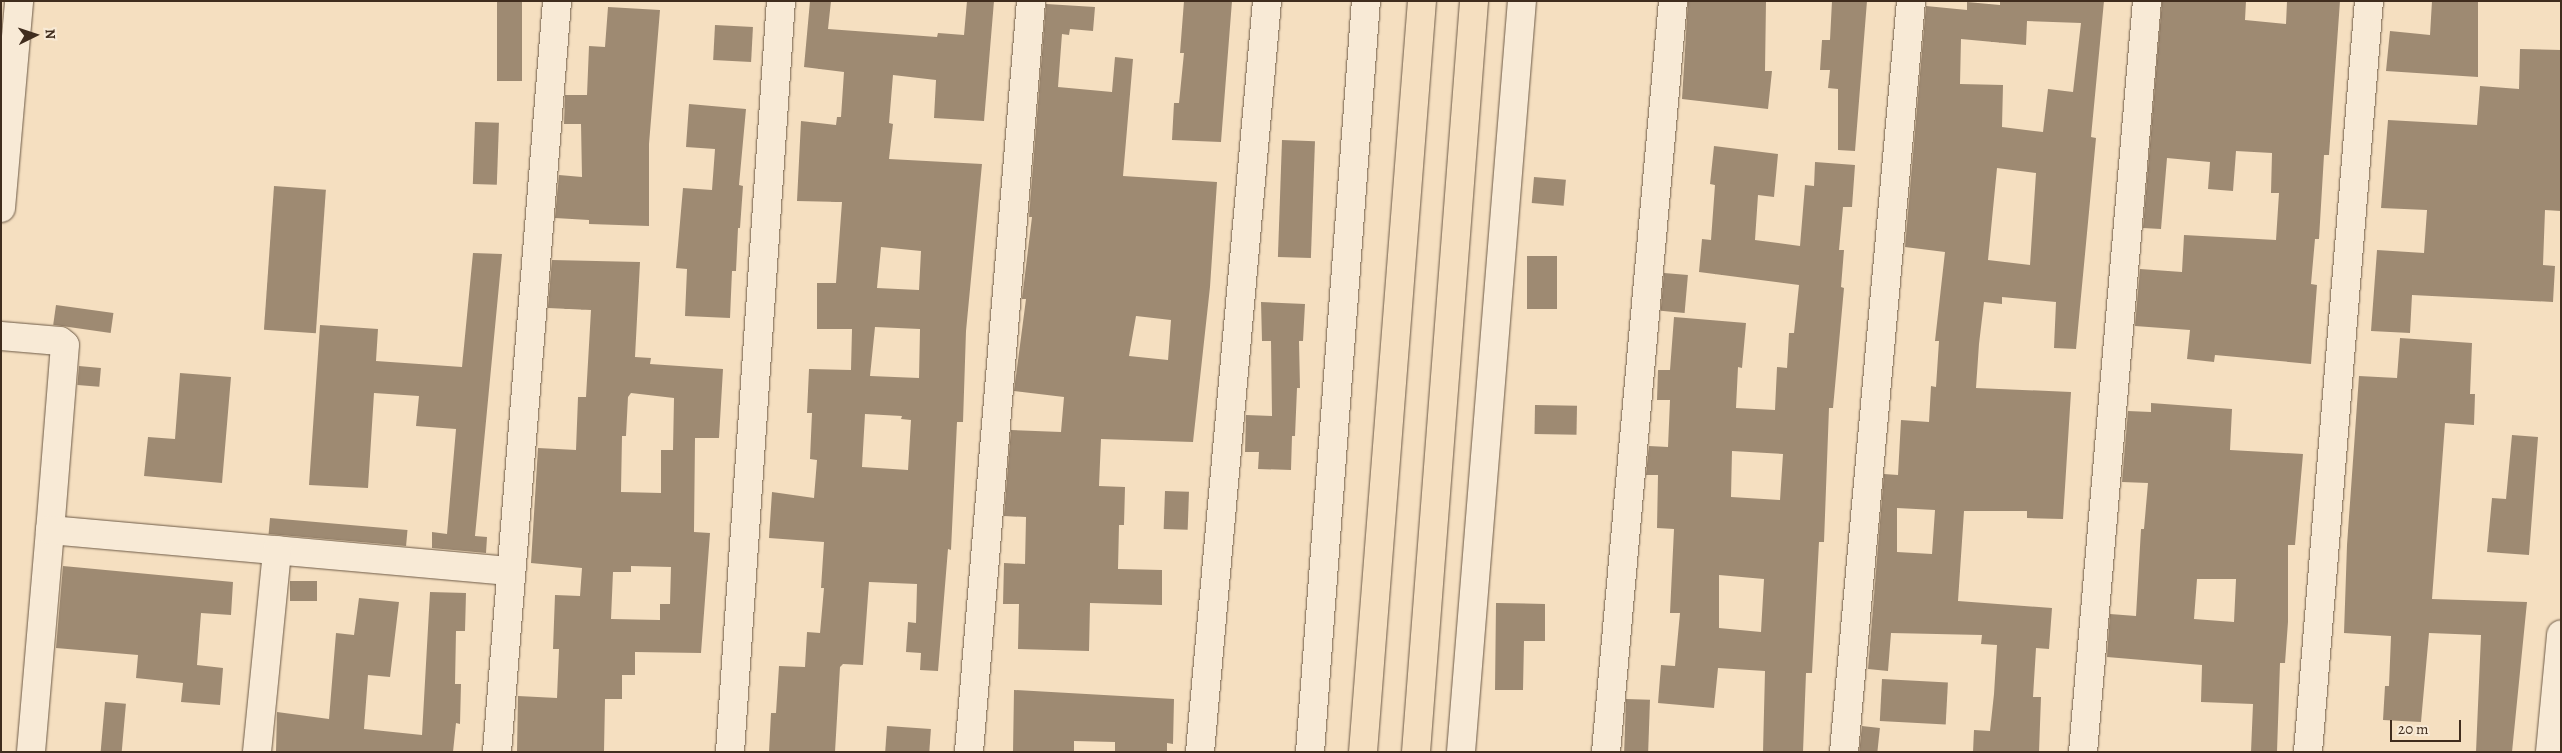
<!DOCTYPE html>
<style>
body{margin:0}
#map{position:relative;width:2562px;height:753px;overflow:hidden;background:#f5dfc0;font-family:Alegreya,serif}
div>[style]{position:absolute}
.building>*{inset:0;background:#9e8a72;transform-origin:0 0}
.roads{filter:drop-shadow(0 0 1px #6d5a46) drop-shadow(0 0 1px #6d5a46)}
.minor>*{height:28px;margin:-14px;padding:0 14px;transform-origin:14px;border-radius:14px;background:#f8ead6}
.major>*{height:28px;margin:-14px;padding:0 14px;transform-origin:14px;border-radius:14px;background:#f5dfc0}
span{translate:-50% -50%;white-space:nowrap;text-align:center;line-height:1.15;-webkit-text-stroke:5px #f8ead6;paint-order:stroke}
.frame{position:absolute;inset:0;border:2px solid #402d1e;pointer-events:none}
.north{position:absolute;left:10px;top:10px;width:50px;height:50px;-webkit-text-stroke:4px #f8ead6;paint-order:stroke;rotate:86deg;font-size:14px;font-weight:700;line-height:20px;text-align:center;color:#402d1e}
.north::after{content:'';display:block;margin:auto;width:18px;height:22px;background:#402d1e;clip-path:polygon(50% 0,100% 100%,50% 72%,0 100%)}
.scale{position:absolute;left:2390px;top:720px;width:71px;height:22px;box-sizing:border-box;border:2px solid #402d1e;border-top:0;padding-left:6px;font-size:15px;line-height:18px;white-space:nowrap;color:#402d1e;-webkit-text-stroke:4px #f8ead6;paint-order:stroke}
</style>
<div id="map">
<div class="building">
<i style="left:497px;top:1px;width:25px;height:80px"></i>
<i style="clip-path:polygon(evenodd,810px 1px,831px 1px,828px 29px,937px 37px,938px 33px,964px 35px,967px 1px,994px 1px,984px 121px,934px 118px,936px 80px,893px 75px,889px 123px,893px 124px,889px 159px,982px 164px,966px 331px,963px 422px,957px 422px,951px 550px,948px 549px,938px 671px,920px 670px,921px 653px,906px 652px,908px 622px,916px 623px,917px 584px,869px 582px,863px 665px,843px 664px,840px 667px,835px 752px,769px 752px,771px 713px,776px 713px,779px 666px,805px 667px,807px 632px,820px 633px,824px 588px,821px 588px,824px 542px,769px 538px,772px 492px,814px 498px,817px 460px,810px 459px,812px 413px,807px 413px,809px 369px,851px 370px,852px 329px,817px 329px,817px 283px,836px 283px,842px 202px,797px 201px,801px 121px,836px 125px,837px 117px,841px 117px,844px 72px,804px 67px,810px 1px,881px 247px,921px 251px,919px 290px,877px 288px,881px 247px,810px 1px,875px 327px,920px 329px,919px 378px,870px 376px,875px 327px,810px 1px,865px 414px,902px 416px,901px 419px,911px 420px,908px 470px,862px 467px,865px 414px)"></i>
<i style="clip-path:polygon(1184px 1px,1232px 1px,1221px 142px,1172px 140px,1174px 103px,1179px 103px,1184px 53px,1180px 53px)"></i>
<i style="clip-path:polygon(1688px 1px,1766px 1px,1765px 71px,1772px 71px,1768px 109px,1682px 99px)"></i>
<i style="clip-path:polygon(1832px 1px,1867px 1px,1855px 151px,1838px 150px,1838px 89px,1828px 88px,1830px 70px,1820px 70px,1822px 40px,1830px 40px)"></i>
<i style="clip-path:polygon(evenodd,2000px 1px,2104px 1px,2091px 137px,2096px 138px,2076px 349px,2054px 348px,2056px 302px,2002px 297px,2002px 304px,1984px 302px,1979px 344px,1976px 388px,2071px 392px,2063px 519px,2027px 518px,2027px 511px,1964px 511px,1958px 601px,2052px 608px,2049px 649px,2036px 648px,2033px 697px,2041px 697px,2039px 752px,1973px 752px,1974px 730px,1990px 731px,1994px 694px,1997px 645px,1981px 644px,1982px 635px,1891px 633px,1888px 671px,1868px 669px,1884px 474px,1898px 475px,1901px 420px,1929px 422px,1931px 386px,1936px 387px,1939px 341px,1935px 341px,1945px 252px,1905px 247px,1926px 6px,1967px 10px,1967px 2px,2000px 5px,2000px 1px,2027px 21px,2081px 23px,2073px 92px,2048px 89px,2043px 132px,2002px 127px,2003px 85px,1960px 84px,1961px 39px,2026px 45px,2027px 21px,2000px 1px,1997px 168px,2036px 173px,2030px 265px,1988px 260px,1997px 168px,2000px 1px,1897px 508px,1935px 510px,1932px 554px,1897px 552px,1897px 508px)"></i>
<i style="clip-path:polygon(2162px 1px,2246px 1px,2245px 20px,2286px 24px,2287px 1px,2340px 1px,2329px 155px,2324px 155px,2319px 239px,2315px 239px,2311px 284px,2317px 285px,2311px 364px,2215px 355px,2214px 362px,2187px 359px,2190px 330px,2135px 326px,2140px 269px,2182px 272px,2184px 235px,2276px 240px,2279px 193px,2271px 193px,2272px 153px,2236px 151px,2233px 191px,2208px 189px,2210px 162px,2167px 158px,2161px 229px,2143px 228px)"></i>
<i style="clip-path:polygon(2432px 1px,2478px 1px,2478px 77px,2386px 71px,2390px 31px,2430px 35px)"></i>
<i style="clip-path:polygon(evenodd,1046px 4px,1095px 7px,1093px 31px,1070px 29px,1069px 35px,1062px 34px,1058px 87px,1112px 92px,1115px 57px,1133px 59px,1123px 176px,1217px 182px,1210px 287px,1193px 442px,1101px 439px,1099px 486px,1125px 487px,1124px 525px,1119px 525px,1118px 569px,1162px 570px,1162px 605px,1090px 603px,1089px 651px,1018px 649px,1019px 604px,1003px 604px,1004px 563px,1025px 564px,1026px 517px,1004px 516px,1011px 430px,1061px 432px,1064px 397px,1014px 391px,1026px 299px,1022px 299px,1032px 217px,1029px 217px,1046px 4px,1136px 316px,1171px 320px,1168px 360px,1129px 356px,1136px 316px)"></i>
<i style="clip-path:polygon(608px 7px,660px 10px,649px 144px,649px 226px,589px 224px,589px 220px,555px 218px,559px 175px,582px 177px,581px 124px,564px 124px,565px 95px,587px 95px,589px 46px,605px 47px)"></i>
<i style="left:715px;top:25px;width:38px;height:35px;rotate:3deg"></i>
<i style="clip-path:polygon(2520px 49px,2561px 50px,2561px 211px,2545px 210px,2543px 265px,2555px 266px,2553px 302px,2412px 295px,2410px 333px,2371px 331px,2377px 250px,2424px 253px,2427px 210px,2381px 208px,2388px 120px,2477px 125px,2480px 86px,2519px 89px)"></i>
<i style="clip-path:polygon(689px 104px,746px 109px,739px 185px,743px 186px,740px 228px,738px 228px,736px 271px,732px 271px,730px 318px,685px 316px,687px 269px,676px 268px,683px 188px,712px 190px,715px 149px,686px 147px)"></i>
<i style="left:475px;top:122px;width:24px;height:62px;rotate:2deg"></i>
<i style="left:1282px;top:140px;width:33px;height:117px;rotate:2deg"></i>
<i style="clip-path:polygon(evenodd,1714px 146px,1778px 154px,1774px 197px,1758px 195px,1755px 240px,1800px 246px,1805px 185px,1814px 186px,1815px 162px,1855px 165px,1852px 207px,1843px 207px,1839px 250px,1844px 250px,1841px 287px,1844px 288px,1833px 408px,1829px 408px,1824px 542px,1819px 542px,1812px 673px,1806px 673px,1803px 752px,1763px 752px,1765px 671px,1718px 668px,1714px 708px,1658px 703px,1661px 665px,1675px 666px,1680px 613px,1670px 613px,1674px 529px,1657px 528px,1658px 475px,1646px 475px,1649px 446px,1668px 447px,1670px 400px,1657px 400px,1658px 370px,1670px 370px,1674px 317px,1746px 323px,1742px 368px,1738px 367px,1736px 408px,1775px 410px,1777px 367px,1787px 368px,1789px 333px,1794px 333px,1799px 285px,1699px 272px,1702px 239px,1711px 240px,1715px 185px,1710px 184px,1714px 146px,1732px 451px,1783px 454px,1780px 500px,1731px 497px,1732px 451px,1714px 146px,1719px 575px,1764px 579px,1761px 632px,1719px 628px,1719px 575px)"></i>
<i style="left:1534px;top:177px;width:32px;height:26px;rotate:5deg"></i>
<i style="left:274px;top:186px;width:52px;height:144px;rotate:4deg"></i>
<i style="clip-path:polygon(473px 253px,502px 254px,475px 536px,487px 537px,486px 553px,432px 548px,432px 532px,447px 534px,456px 429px,416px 426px,419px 396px,374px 393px,368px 488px,309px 485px,320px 325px,378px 329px,376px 361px,462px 367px)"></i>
<i style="left:1527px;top:256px;width:30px;height:53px"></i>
<i style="clip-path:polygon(evenodd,552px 260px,640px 262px,635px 357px,651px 358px,650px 364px,723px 369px,719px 438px,695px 438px,694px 532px,710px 533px,701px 653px,635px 652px,635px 675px,622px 675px,622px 699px,605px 699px,604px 752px,517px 752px,518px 696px,557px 698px,559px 649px,553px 649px,555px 595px,580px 596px,582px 568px,531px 563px,538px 448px,576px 450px,578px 397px,586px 397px,591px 310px,548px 308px,552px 260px,631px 393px,674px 398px,673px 450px,661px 450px,661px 493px,621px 492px,622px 436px,626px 436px,628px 397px,631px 393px,552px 260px,631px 566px,671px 567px,670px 604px,660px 604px,660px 620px,611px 619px,613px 572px,631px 572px,631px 566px)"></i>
<i style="left:1664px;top:273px;width:24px;height:38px;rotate:5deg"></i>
<i style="clip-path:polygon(1261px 302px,1305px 304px,1303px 341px,1299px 341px,1300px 388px,1297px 388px,1295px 436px,1292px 436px,1291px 470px,1258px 469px,1259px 452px,1245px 452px,1246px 415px,1272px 416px,1271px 341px,1262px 341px)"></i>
<i style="left:56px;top:305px;width:58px;height:20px;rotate:8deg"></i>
<i style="clip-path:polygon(2400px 338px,2472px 343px,2470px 394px,2475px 394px,2474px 425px,2445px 423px,2432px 599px,2527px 602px,2512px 752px,2476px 752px,2481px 635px,2429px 633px,2421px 722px,2383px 720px,2385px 686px,2389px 686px,2391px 636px,2344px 633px,2347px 545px,2359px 376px,2397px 378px)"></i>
<i style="left:79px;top:366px;width:22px;height:19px;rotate:5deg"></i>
<i style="clip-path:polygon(180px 373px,231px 377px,222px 483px,144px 476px,148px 437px,175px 439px)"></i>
<i style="clip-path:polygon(evenodd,2151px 403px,2232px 409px,2230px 450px,2303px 454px,2295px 545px,2288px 545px,2288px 622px,2285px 663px,2280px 663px,2277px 752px,2251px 752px,2253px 704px,2201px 702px,2202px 665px,2107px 657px,2110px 614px,2136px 616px,2141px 529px,2144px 529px,2148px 483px,2122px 482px,2128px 411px,2151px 412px,2151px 403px,2197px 579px,2236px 579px,2234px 622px,2194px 619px,2197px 579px)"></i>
<i style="left:1535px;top:405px;width:42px;height:29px;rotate:1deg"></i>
<i style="clip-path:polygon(2512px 435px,2538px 437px,2529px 555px,2487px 552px,2492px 498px,2506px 499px)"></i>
<i style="left:1165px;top:491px;width:24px;height:38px;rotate:2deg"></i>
<i style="left:270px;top:518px;width:138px;height:16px;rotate:5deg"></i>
<i style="clip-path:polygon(63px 566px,233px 582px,231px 615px,201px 613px,197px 665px,223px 668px,220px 705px,181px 702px,183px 683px,136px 678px,138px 655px,56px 648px)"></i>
<i style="left:290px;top:581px;width:27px;height:20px"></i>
<i style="clip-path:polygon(430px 592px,466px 593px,465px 631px,456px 631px,455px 684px,461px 684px,460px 724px,456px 723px,453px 752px,276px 751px,277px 712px,329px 719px,336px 633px,354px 635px,359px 598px,399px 602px,390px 677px,368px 675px,364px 729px,422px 735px)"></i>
<i style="clip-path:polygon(1496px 603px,1545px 604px,1545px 641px,1524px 641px,1523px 690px,1495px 690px)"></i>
<i style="left:1882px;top:679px;width:66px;height:42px;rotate:3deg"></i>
<i style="clip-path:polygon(1014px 690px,1174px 699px,1173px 744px,1167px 743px,1167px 752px,1115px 752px,1115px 742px,1074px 741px,1074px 752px,1013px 752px)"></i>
<i style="left:1626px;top:699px;width:24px;height:53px;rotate:2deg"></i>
<i style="left:105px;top:702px;width:21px;height:50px;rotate:5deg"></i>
<i style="left:887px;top:726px;width:44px;height:26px;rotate:4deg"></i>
<i style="left:1862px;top:726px;width:18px;height:26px;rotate:6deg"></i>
</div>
<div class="roads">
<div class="minor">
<i style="left:1px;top:208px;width:208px;rotate:-85deg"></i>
<i style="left:1px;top:336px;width:59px;rotate:4.8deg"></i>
<i style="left:60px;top:341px;width:6px;rotate:39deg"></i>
<i style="left:65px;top:345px;width:186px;rotate:94.6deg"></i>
<i style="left:31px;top:752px;width:223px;rotate:-85.1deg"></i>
<i style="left:50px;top:530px;width:461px;rotate:5.1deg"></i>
<i style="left:257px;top:752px;width:203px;rotate:-84.3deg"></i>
<i style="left:497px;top:752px;width:753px;rotate:-85.43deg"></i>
<i style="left:730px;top:752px;width:753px;rotate:-86.12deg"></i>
<i style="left:969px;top:752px;width:754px;rotate:-85.28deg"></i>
<i style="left:1200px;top:752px;width:754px;rotate:-84.9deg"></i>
<i style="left:1310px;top:752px;width:753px;rotate:-85.74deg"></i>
<i style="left:1461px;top:752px;width:753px;rotate:-85.36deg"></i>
<i style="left:1606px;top:752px;width:754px;rotate:-84.9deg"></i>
<i style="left:1844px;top:752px;width:754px;rotate:-84.9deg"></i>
<i style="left:2083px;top:752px;width:754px;rotate:-85.13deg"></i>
<i style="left:2308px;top:752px;width:753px;rotate:-85.36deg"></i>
<i style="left:2550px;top:752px;width:118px;rotate:-84.6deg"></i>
</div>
<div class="major">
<i style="left:1363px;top:752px;width:753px;rotate:-85.51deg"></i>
<i style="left:1416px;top:752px;width:753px;rotate:-85.58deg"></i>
</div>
</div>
<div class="frame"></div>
<div class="north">N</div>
<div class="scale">20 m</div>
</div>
